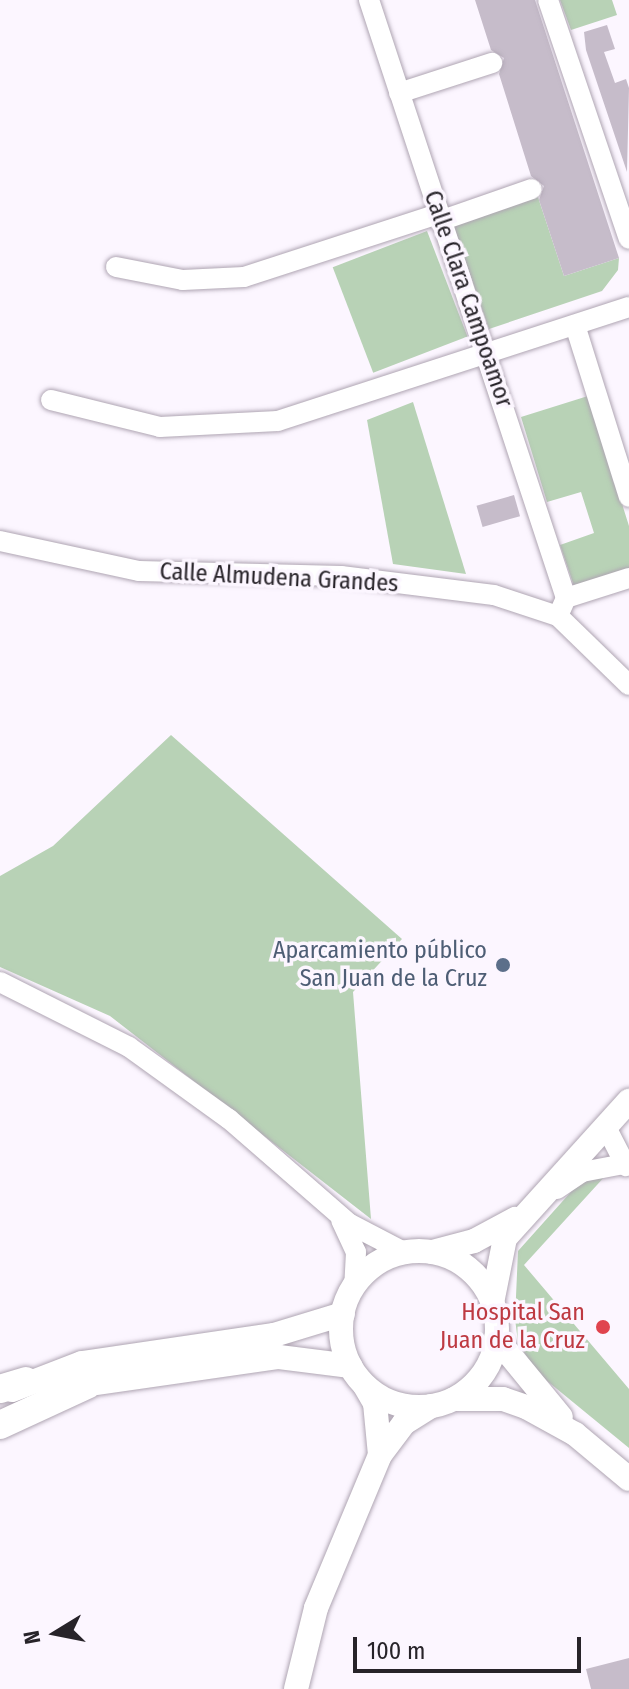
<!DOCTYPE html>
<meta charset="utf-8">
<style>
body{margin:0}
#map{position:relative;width:629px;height:1689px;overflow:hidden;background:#fcf6ff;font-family:"Fira Sans Condensed",sans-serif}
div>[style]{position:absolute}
.green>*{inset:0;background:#b8d2b6;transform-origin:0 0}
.building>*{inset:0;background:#c6bcca;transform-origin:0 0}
.roads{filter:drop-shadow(0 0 2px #afa5b3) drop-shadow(0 0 2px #afa5b3)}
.minor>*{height:20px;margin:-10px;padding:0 10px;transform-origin:10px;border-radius:10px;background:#fff}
.major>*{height:24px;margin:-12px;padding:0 12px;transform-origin:12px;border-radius:12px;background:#fff}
.major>.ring{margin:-12px;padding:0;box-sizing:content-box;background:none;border:24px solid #fff;border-radius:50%}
.highway>*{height:28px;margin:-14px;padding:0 14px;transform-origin:14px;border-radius:14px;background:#fff}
.dots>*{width:22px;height:22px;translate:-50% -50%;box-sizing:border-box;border:4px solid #fcf6ff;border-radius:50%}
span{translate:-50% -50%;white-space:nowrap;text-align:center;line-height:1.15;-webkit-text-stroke:7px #fcf6ff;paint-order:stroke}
.street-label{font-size:24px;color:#272329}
.service-label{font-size:24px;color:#4e5e75}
.right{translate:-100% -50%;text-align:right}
.health-label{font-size:24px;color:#be3a42}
.north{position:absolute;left:16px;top:1593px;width:80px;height:80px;-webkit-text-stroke:6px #fcf6ff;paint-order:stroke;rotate:260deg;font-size:22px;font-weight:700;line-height:32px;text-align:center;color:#272329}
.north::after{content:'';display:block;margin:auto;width:28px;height:36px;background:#272329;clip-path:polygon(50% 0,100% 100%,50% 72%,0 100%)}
.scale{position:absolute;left:353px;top:1637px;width:228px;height:36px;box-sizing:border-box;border:4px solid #272329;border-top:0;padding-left:10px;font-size:24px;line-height:28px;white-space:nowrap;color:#272329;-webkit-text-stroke:6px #fcf6ff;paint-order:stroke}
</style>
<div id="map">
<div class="green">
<i style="clip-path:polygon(560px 0,612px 0,617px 15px,571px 30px)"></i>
<i style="clip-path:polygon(537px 194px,564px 276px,619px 258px,618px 270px,602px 291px,489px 329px,452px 222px)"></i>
<i style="left:427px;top:231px;width:113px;height:101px;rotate:69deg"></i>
<i style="clip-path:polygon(588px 396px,629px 526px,629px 569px,574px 586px,560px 545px,594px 533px,581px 492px,547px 502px,521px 417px)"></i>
<i style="clip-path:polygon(413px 402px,466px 574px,393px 564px,367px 420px)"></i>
<i style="clip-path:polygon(171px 735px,402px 939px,353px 992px,371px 1219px,110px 1016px,0 967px,0 876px,53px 846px)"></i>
<i style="clip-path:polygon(607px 1174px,524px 1265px,629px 1389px,629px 1448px,535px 1371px,518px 1342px,515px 1319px,518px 1251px,578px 1184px)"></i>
</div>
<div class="building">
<i style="clip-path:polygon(475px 0,535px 0,619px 258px,564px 276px,539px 200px,544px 186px,531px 176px,499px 74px,504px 58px,491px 50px)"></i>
<i style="clip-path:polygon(607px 25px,615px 49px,604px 52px,615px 83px,626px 79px,629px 88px,627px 172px,586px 50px,584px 32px)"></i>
<i style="left:514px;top:495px;width:22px;height:39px;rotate:74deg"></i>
<i style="clip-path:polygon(629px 1658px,629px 1689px,591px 1689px,586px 1669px)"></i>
</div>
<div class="roads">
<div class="minor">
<i style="left:369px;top:0;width:630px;rotate:71.77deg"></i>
<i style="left:548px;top:0;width:252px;rotate:71.3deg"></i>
<i style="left:399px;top:93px;width:98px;rotate:-17.9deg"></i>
<i style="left:440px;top:221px;width:97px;rotate:-19.2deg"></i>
<i style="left:116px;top:267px;width:68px;rotate:11deg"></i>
<i style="left:183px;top:280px;width:61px;rotate:-2.8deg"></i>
<i style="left:244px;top:277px;width:204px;rotate:-18deg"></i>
<i style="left:575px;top:325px;width:180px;rotate:72.6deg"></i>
<i style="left:51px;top:400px;width:112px;rotate:13.9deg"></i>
<i style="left:160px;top:427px;width:118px;rotate:-2.9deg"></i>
<i style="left:278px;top:421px;width:369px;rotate:-18deg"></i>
<i style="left:0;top:541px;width:142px;rotate:12.2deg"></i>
<i style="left:139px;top:571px;width:202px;rotate:1.4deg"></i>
<i style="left:341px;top:576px;width:154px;rotate:7.1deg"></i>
<i style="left:494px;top:595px;width:67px;rotate:18.2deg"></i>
<i style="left:558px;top:616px;width:20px;rotate:-66deg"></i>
<i style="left:566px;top:598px;width:66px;rotate:-17.6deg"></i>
<i style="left:558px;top:616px;width:99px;rotate:44.2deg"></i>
<i style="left:0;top:982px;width:144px;rotate:26.7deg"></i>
<i style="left:129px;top:1047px;width:123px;rotate:35.8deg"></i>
<i style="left:229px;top:1119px;width:160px;rotate:41deg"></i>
<i style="left:350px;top:1224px;width:61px;rotate:27.4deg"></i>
<i style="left:606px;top:1127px;width:44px;rotate:62.9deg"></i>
<i style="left:557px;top:1189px;width:30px;rotate:-34deg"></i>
<i style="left:582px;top:1172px;width:48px;rotate:-10.8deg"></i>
<i style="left:341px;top:1220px;width:35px;rotate:65deg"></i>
<i style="left:356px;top:1252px;width:33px;rotate:93deg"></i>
</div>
<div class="major">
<i class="ring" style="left:341px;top:1251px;width:132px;height:132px"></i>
<i style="left:432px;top:1252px;width:43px;rotate:-14.7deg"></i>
<i style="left:474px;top:1241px;width:47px;rotate:-28.2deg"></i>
<i style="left:492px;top:1303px;width:66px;rotate:-78.7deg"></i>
<i style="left:505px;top:1238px;width:185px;rotate:-47.9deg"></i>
<i style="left:496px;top:1338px;width:102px;rotate:50.6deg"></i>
<i style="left:365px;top:1386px;width:20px;rotate:60deg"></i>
<i style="left:375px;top:1403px;width:52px;rotate:84.5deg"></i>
<i style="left:68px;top:1387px;width:213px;rotate:-8.1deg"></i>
<i style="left:279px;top:1357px;width:72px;rotate:7.2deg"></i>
<i style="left:12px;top:1390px;width:75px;rotate:-21.1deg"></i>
<i style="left:82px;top:1363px;width:194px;rotate:-8.3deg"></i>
<i style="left:274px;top:1335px;width:72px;rotate:-16.9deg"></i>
<i style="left:454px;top:1399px;width:49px"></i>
<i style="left:503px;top:1399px;width:24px;rotate:19deg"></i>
<i style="left:526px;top:1407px;width:56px;rotate:28.9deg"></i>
<i style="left:575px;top:1434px;width:70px;rotate:39.8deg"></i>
<i style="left:296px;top:1689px;width:83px;rotate:-76.1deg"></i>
<i style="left:316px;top:1608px;width:166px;rotate:-67.3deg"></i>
<i style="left:380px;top:1455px;width:40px;rotate:-53deg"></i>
<i style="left:404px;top:1423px;width:32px;rotate:-32deg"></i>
</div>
<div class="highway">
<i style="left:0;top:1389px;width:27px;rotate:-17deg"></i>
<i style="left:0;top:1425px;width:96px;rotate:-24.7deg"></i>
</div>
</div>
<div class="dots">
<i style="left:503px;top:965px;background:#5c6f8a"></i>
<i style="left:603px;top:1327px;background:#e0444e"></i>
</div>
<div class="street-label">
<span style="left:468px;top:299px;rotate:71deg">Calle Clara Campoamor</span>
<span style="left:279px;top:578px;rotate:3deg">Calle Almudena Grandes</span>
</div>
<div class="service-label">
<span class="right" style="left:487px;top:965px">Aparcamiento público<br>San Juan de la Cruz</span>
</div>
<div class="health-label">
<span class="right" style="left:585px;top:1327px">Hospital San<br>Juan de la Cruz</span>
</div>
<div class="north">N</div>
<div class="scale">100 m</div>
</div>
